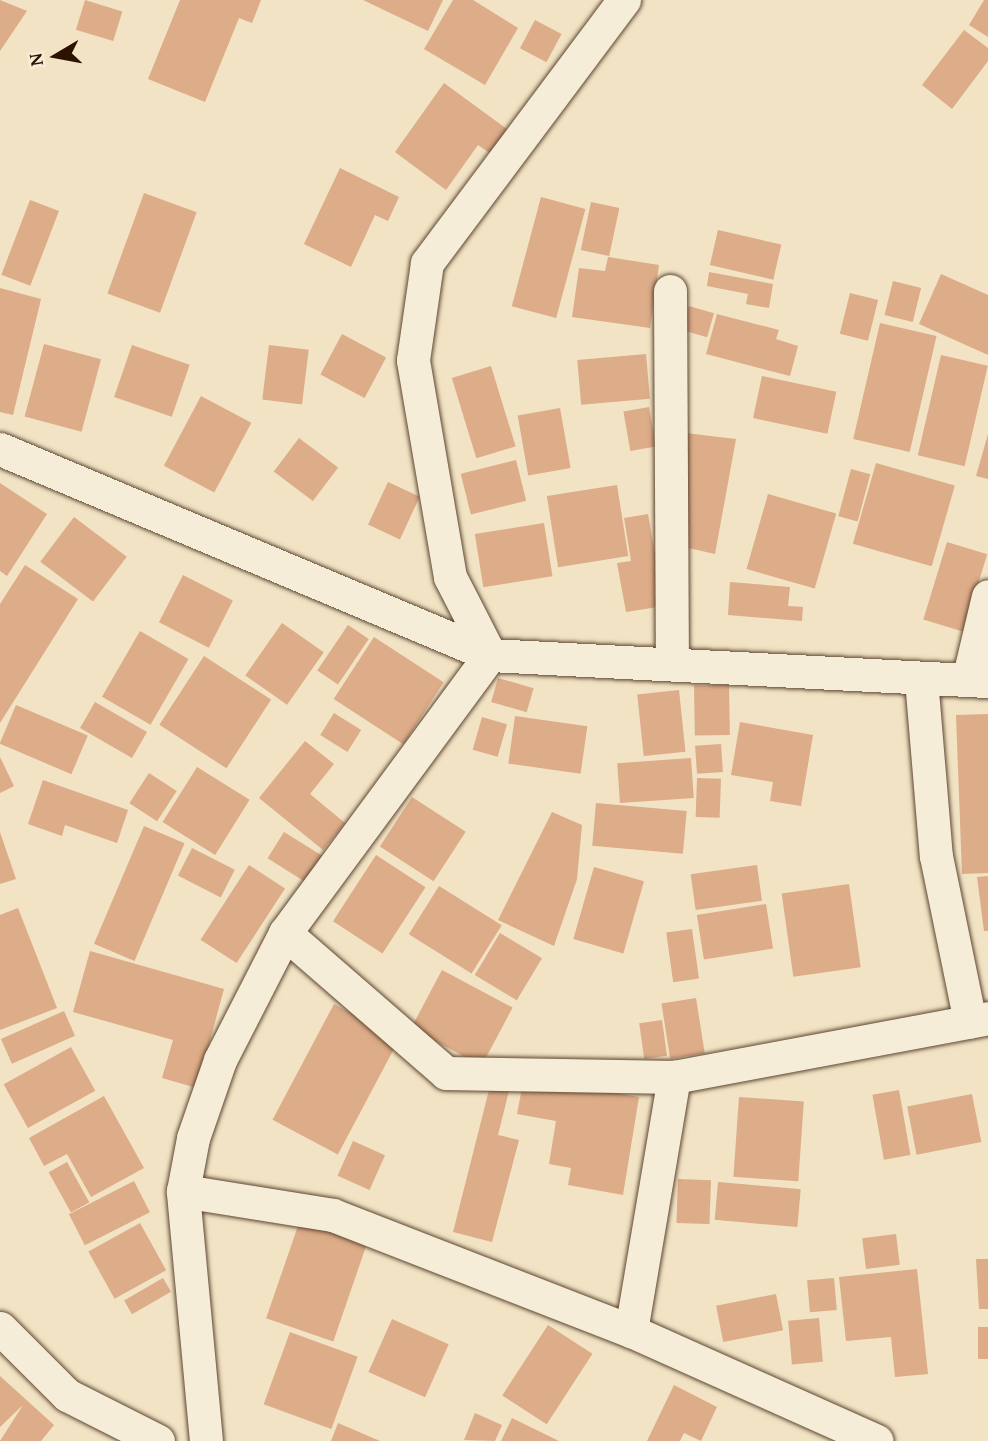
<!DOCTYPE html>
<style>
body{margin:0}
#map{position:relative;width:988px;height:1441px;overflow:hidden;background:#f1e3c4;font-family:"Gentium Book Plus",serif}
div>[style]{position:absolute}
.building>*{inset:0;background:#ddac88;transform-origin:0 0}
.roads{filter:drop-shadow(0 0 2px #5e4631) drop-shadow(0 0 2px #5e4631)}
.minor>*{height:33px;margin:-16.5px;padding:0 16.5px;transform-origin:16.5px;border-radius:16.5px;background:#f6edd9}
span{translate:-50% -50%;white-space:nowrap;text-align:center;line-height:1.15;-webkit-text-stroke:7px #f6edd9;paint-order:stroke}
.north{position:absolute;left:21px;top:21px;width:70px;height:70px;-webkit-text-stroke:5px #f6edd9;paint-order:stroke;rotate:260deg;font-size:19px;font-weight:700;line-height:28px;text-align:center;color:#2d1200}
.north::after{content:'';display:block;margin:auto;width:24px;height:32px;background:#2d1200;clip-path:polygon(50% 0,100% 100%,50% 72%,0 100%)}
</style>
<div id="map">
<div class="building">
<i style="clip-path:polygon(0 0,27px 11px,0 51px)"></i>
<i style="left:85px;top:0;width:39px;height:31px;rotate:17deg"></i>
<i style="clip-path:polygon(180px 0,261px 0,252px 23px,239px 18px,205px 102px,148px 79px)"></i>
<i style="clip-path:polygon(363px 0,443px 0,428px 31px)"></i>
<i style="clip-path:polygon(453px 0,473px 0,518px 28px,485px 85px,424px 49px)"></i>
<i style="clip-path:polygon(984px 0,988px 0,988px 37px,969px 25px)"></i>
<i style="left:535px;top:20px;width:30px;height:32px;rotate:28deg"></i>
<i style="clip-path:polygon(964px 30px,988px 48px,988px 61px,952px 109px,922px 85px)"></i>
<i style="clip-path:polygon(444px 83px,511px 132px,494px 156px,478px 145px,446px 190px,395px 152px)"></i>
<i style="clip-path:polygon(340px 168px,399px 197px,388px 221px,375px 215px,351px 267px,304px 244px)"></i>
<i style="left:144px;top:193px;width:56px;height:107px;rotate:20deg"></i>
<i style="left:541px;top:197px;width:46px;height:113px;rotate:15deg"></i>
<i style="left:30px;top:200px;width:31px;height:80px;rotate:21deg"></i>
<i style="left:591px;top:202px;width:29px;height:49px;rotate:12deg"></i>
<i style="left:718px;top:230px;width:65px;height:36px;rotate:13deg"></i>
<i style="clip-path:polygon(608px 257px,659px 265px,650px 328px,572px 317px,579px 268px,605px 271px)"></i>
<i style="clip-path:polygon(709px 272px,773px 284px,769px 308px,746px 304px,748px 294px,707px 286px)"></i>
<i style="clip-path:polygon(941px 274px,988px 295px,988px 355px,919px 324px)"></i>
<i style="left:893px;top:281px;width:29px;height:35px;rotate:14deg"></i>
<i style="clip-path:polygon(0 288px,41px 299px,13px 415px,0 412px)"></i>
<i style="left:850px;top:293px;width:29px;height:42px;rotate:14deg"></i>
<i style="left:689px;top:306px;width:26px;height:25px;rotate:16deg"></i>
<i style="clip-path:polygon(717px 314px,779px 330px,776px 339px,798px 346px,790px 376px,706px 354px)"></i>
<i style="left:880px;top:323px;width:58px;height:119px;rotate:13deg"></i>
<i style="left:342px;top:334px;width:50px;height:46px;rotate:28deg"></i>
<i style="left:44px;top:344px;width:59px;height:75px;rotate:15deg"></i>
<i style="left:132px;top:345px;width:61px;height:55px;rotate:19deg"></i>
<i style="left:269px;top:345px;width:40px;height:55px;rotate:7deg"></i>
<i style="left:646px;top:354px;width:45px;height:69px;rotate:85deg"></i>
<i style="left:941px;top:355px;width:48px;height:103px;rotate:13deg"></i>
<i style="left:491px;top:366px;width:84px;height:41px;rotate:73deg"></i>
<i style="left:762px;top:376px;width:76px;height:43px;rotate:12deg"></i>
<i style="left:201px;top:396px;width:57px;height:79px;rotate:28deg"></i>
<i style="left:649px;top:407px;width:40px;height:26px;rotate:80deg"></i>
<i style="left:560px;top:408px;width:61px;height:43px;rotate:80deg"></i>
<i style="clip-path:polygon(677px 432px,736px 439px,715px 554px,684px 547px)"></i>
<i style="clip-path:polygon(988px 434px,988px 479px,976px 476px)"></i>
<i style="left:299px;top:438px;width:49px;height:42px;rotate:37deg"></i>
<i style="left:516px;top:460px;width:42px;height:57px;rotate:76deg"></i>
<i style="left:876px;top:463px;width:82px;height:84px;rotate:16deg"></i>
<i style="left:851px;top:469px;width:20px;height:49px;rotate:15deg"></i>
<i style="left:388px;top:482px;width:35px;height:47px;rotate:25deg"></i>
<i style="clip-path:polygon(0 483px,47px 514px,7px 576px,0 571px)"></i>
<i style="left:617px;top:485px;width:72px;height:71px;rotate:81deg"></i>
<i style="left:768px;top:494px;width:71px;height:78px;rotate:16deg"></i>
<i style="clip-path:polygon(648px 514px,664px 606px,626px 612px,617px 563px,631px 561px,624px 518px)"></i>
<i style="left:74px;top:517px;width:66px;height:56px;rotate:37deg"></i>
<i style="left:544px;top:523px;width:54px;height:70px;rotate:81deg"></i>
<i style="left:947px;top:542px;width:42px;height:81px;rotate:17deg"></i>
<i style="clip-path:polygon(25px 565px,78px 599px,0 723px,0 604px)"></i>
<i style="left:183px;top:575px;width:56px;height:53px;rotate:27deg"></i>
<i style="clip-path:polygon(730px 582px,790px 587px,788px 606px,803px 607px,802px 621px,728px 615px)"></i>
<i style="left:282px;top:623px;width:51px;height:64px;rotate:35deg"></i>
<i style="left:348px;top:625px;width:25px;height:55px;rotate:34deg"></i>
<i style="left:140px;top:631px;width:56px;height:76px;rotate:30deg"></i>
<i style="left:374px;top:637px;width:83px;height:74px;rotate:33deg"></i>
<i style="left:204px;top:656px;width:80px;height:82px;rotate:33deg"></i>
<i style="left:498px;top:678px;width:37px;height:25px;rotate:16deg"></i>
<i style="left:729px;top:685px;width:50px;height:35px;rotate:89deg"></i>
<i style="left:679px;top:690px;width:62px;height:42px;rotate:84deg"></i>
<i style="left:95px;top:702px;width:60px;height:30px;rotate:30deg"></i>
<i style="left:16px;top:705px;width:78px;height:42px;rotate:23deg"></i>
<i style="left:334px;top:713px;width:32px;height:26px;rotate:32deg"></i>
<i style="clip-path:polygon(988px 714px,988px 873px,962px 874px,956px 715px)"></i>
<i style="left:515px;top:716px;width:73px;height:48px;rotate:8deg"></i>
<i style="left:482px;top:717px;width:26px;height:34px;rotate:16deg"></i>
<i style="clip-path:polygon(740px 722px,813px 735px,801px 806px,770px 801px,773px 782px,731px 775px)"></i>
<i style="clip-path:polygon(305px 741px,334px 764px,310px 794px,345px 823px,323px 850px,259px 798px)"></i>
<i style="left:721px;top:744px;width:28px;height:26px;rotate:86deg"></i>
<i style="clip-path:polygon(0 757px,14px 786px,0 793px)"></i>
<i style="left:691px;top:758px;width:40px;height:74px;rotate:86deg"></i>
<i style="left:197px;top:767px;width:62px;height:65px;rotate:32deg"></i>
<i style="left:149px;top:773px;width:33px;height:36px;rotate:33deg"></i>
<i style="left:697px;top:778px;width:24px;height:39px;rotate:2deg"></i>
<i style="clip-path:polygon(43px 780px,128px 810px,117px 843px,65px 825px,62px 836px,28px 824px)"></i>
<i style="left:412px;top:797px;width:64px;height:59px;rotate:33deg"></i>
<i style="left:596px;top:803px;width:91px;height:43px;rotate:5deg"></i>
<i style="clip-path:polygon(552px 812px,582px 825px,577px 879px,554px 946px,498px 920px)"></i>
<i style="left:144px;top:826px;width:44px;height:128px;rotate:23deg"></i>
<i style="clip-path:polygon(0 832px,16px 879px,0 884px)"></i>
<i style="left:284px;top:832px;width:45px;height:31px;rotate:32deg"></i>
<i style="left:192px;top:848px;width:48px;height:31px;rotate:27deg"></i>
<i style="left:376px;top:855px;width:59px;height:79px;rotate:33deg"></i>
<i style="left:249px;top:865px;width:43px;height:89px;rotate:33deg"></i>
<i style="left:757px;top:865px;width:36px;height:67px;rotate:82deg"></i>
<i style="left:594px;top:867px;width:52px;height:75px;rotate:16deg"></i>
<i style="clip-path:polygon(988px 876px,988px 931px,984px 931px,977px 877px)"></i>
<i style="left:849px;top:884px;width:84px;height:68px;rotate:82deg"></i>
<i style="left:439px;top:886px;width:74px;height:57px;rotate:32deg"></i>
<i style="left:766px;top:904px;width:45px;height:70px;rotate:81deg"></i>
<i style="clip-path:polygon(18px 908px,57px 1008px,0 1030px,0 915px)"></i>
<i style="left:692px;top:929px;width:50px;height:26px;rotate:82deg"></i>
<i style="left:500px;top:933px;width:49px;height:49px;rotate:31deg"></i>
<i style="clip-path:polygon(90px 951px,224px 989px,197px 1088px,162px 1078px,173px 1040px,73px 1012px)"></i>
<i style="left:442px;top:970px;width:80px;height:66px;rotate:28deg"></i>
<i style="left:696px;top:998px;width:56px;height:35px;rotate:81deg"></i>
<i style="left:334px;top:1004px;width:74px;height:131px;rotate:28deg"></i>
<i style="left:64px;top:1011px;width:27px;height:69px;rotate:66deg"></i>
<i style="left:662px;top:1020px;width:36px;height:23px;rotate:82deg"></i>
<i style="left:71px;top:1047px;width:50px;height:77px;rotate:61deg"></i>
<i style="clip-path:polygon(524px 1077px,639px 1097px,623px 1195px,568px 1185px,571px 1168px,549px 1164px,556px 1121px,517px 1114px)"></i>
<i style="clip-path:polygon(490px 1086px,509px 1091px,498px 1135px,519px 1140px,492px 1242px,453px 1232px)"></i>
<i style="left:899px;top:1090px;width:66px;height:27px;rotate:80deg"></i>
<i style="left:972px;top:1094px;width:49px;height:66px;rotate:79deg"></i>
<i style="clip-path:polygon(104px 1096px,144px 1168px,91px 1197px,67px 1154px,44px 1166px,29px 1138px)"></i>
<i style="left:739px;top:1097px;width:65px;height:80px;rotate:4deg"></i>
<i style="left:353px;top:1141px;width:35px;height:38px;rotate:24deg"></i>
<i style="left:67px;top:1162px;width:46px;height:21px;rotate:61deg"></i>
<i style="left:678px;top:1179px;width:33px;height:44px;rotate:2deg"></i>
<i style="left:134px;top:1181px;width:35px;height:73px;rotate:63deg"></i>
<i style="left:718px;top:1182px;width:83px;height:38px;rotate:5deg"></i>
<i style="left:300px;top:1220px;width:71px;height:104px;rotate:19deg"></i>
<i style="left:140px;top:1223px;width:54px;height:59px;rotate:61deg"></i>
<i style="left:896px;top:1234px;width:31px;height:34px;rotate:83deg"></i>
<i style="clip-path:polygon(976px 1259px,988px 1259px,988px 1309px,979px 1309px)"></i>
<i style="clip-path:polygon(917px 1269px,928px 1374px,895px 1377px,891px 1337px,846px 1341px,839px 1277px)"></i>
<i style="left:163px;top:1278px;width:16px;height:45px;rotate:60deg"></i>
<i style="left:834px;top:1278px;width:32px;height:27px;rotate:85deg"></i>
<i style="left:776px;top:1294px;width:37px;height:61px;rotate:79deg"></i>
<i style="left:819px;top:1318px;width:44px;height:31px;rotate:85deg"></i>
<i style="left:392px;top:1319px;width:62px;height:58px;rotate:24deg"></i>
<i style="left:548px;top:1325px;width:53px;height:84px;rotate:33deg"></i>
<i style="left:988px;top:1327px;width:32px;height:10px;rotate:90deg"></i>
<i style="left:290px;top:1332px;width:72px;height:77px;rotate:20deg"></i>
<i style="clip-path:polygon(0 1376px,54px 1425px,41px 1441px,0 1441px,23px 1405px,0 1427px)"></i>
<i style="clip-path:polygon(674px 1385px,717px 1407px,701px 1441px,684px 1433px,680px 1441px,647px 1441px)"></i>
<i style="clip-path:polygon(475px 1413px,502px 1425px,495px 1441px,464px 1440px)"></i>
<i style="clip-path:polygon(512px 1418px,559px 1441px,501px 1441px)"></i>
<i style="clip-path:polygon(338px 1423px,380px 1441px,331px 1441px)"></i>
</div>
<div class="roads">
<div class="minor">
<i style="left:670px;top:291px;width:371px;rotate:89.7deg"></i>
<i style="left:0;top:449px;width:532px;rotate:22.8deg"></i>
<i style="left:490px;top:655px;width:499px;rotate:3deg"></i>
<i style="left:921px;top:679px;width:178px;rotate:85.2deg"></i>
<i style="left:936px;top:856px;width:169px;rotate:78.4deg"></i>
<i style="left:968px;top:680px;width:86px;rotate:-76.6deg"></i>
<i style="left:285px;top:933px;width:213px;rotate:41deg"></i>
<i style="left:446px;top:1073px;width:228px;rotate:1deg"></i>
<i style="left:674px;top:1077px;width:319px;rotate:-10.6deg"></i>
<i style="left:183px;top:1191px;width:152px;rotate:9.1deg"></i>
<i style="left:333px;top:1215px;width:320px;rotate:21.3deg"></i>
<i style="left:631px;top:1331px;width:269px;rotate:24.1deg"></i>
<i style="left:0;top:1328px;width:95px;rotate:45deg"></i>
<i style="left:67px;top:1395px;width:102px;rotate:26.8deg"></i>
<i style="left:631px;top:1331px;width:258px;rotate:-80.4deg"></i>
<i style="left:206px;top:1441px;width:251px;rotate:-95.3deg"></i>
<i style="left:183px;top:1191px;width:54px;rotate:-79.3deg"></i>
<i style="left:193px;top:1138px;width:83px;rotate:-70.9deg"></i>
<i style="left:220px;top:1060px;width:143px;rotate:-62.9deg"></i>
<i style="left:285px;top:933px;width:345px;rotate:-53.6deg"></i>
<i style="left:490px;top:655px;width:88px;rotate:-117.1deg"></i>
<i style="left:450px;top:577px;width:220px;rotate:-99.7deg"></i>
<i style="left:413px;top:360px;width:98px;rotate:-81.8deg"></i>
<i style="left:427px;top:263px;width:329px;rotate:-53.2deg"></i>
</div>
</div>
<div class="north">N</div>
</div>
